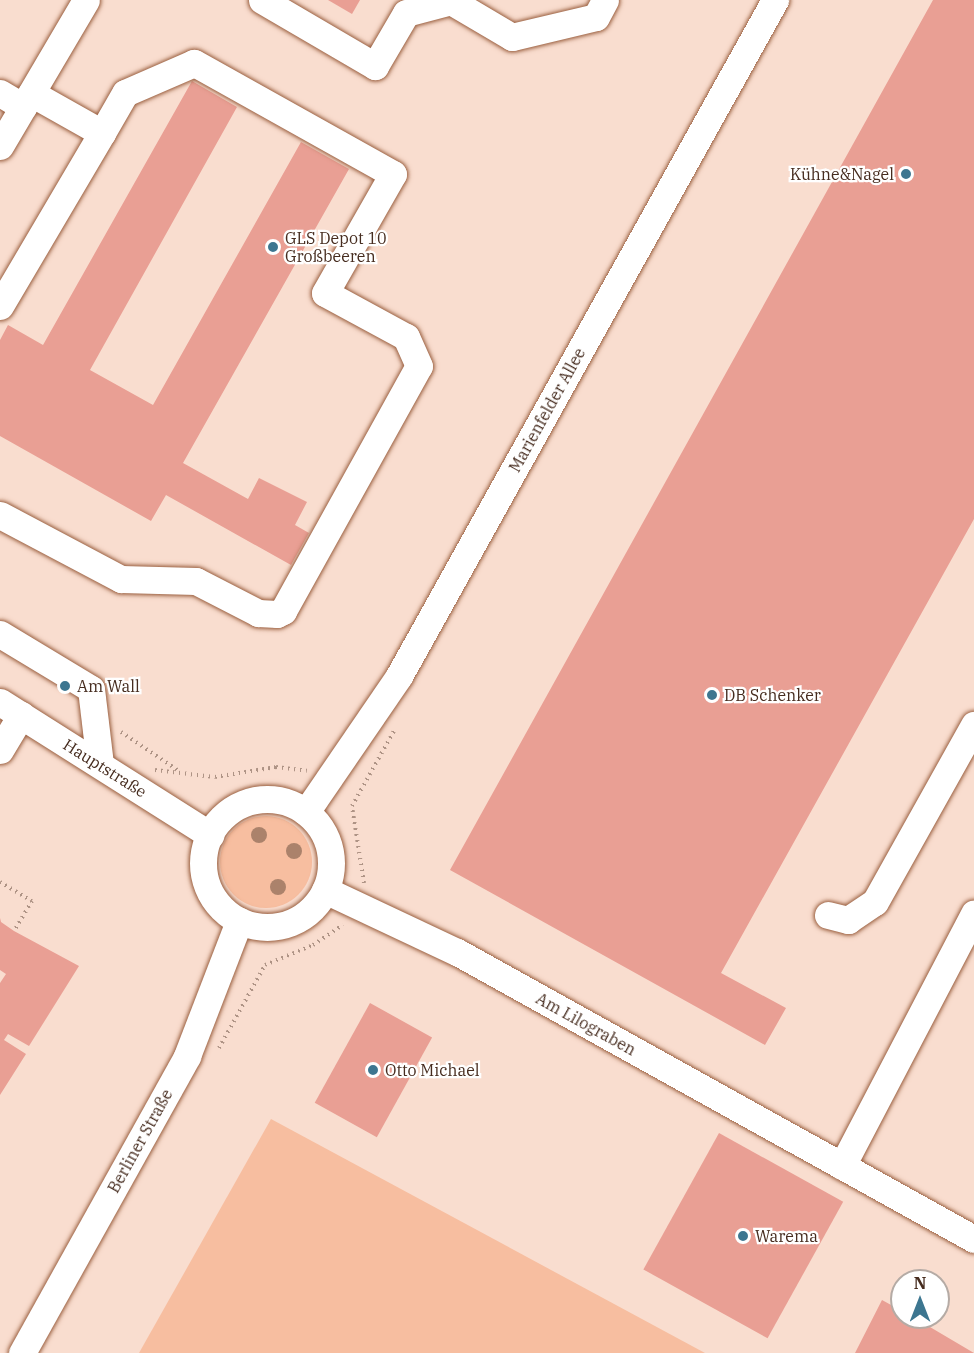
<!DOCTYPE html>
<meta charset="utf-8">
<style>
body{margin:0}
#map{position:relative;width:974px;height:1353px;overflow:hidden;background:#f9ddcf;font-family:"IBM Plex Serif",serif}
div>[style]{position:absolute}
.green>*{inset:0;background:#f7bea0}
.round{border-radius:50%}
.building>*{inset:0;background:#e99f94;transform-origin:0 0}
.path>*{height:4px;margin-top:-2px;transform-origin:0;background:repeating-linear-gradient(90deg,#ae9385 0 1.5px,transparent 0 6px)}
.roads{filter:drop-shadow(0 0 2px #9a5f3f) drop-shadow(0 0 2px #9a5f3f)}
.minor>*{height:27px;margin:-13.5px;padding:0 13.5px;transform-origin:13.5px;border-radius:13.5px;background:#fff}
.minor>.ring{margin:-13.5px;padding:0;box-sizing:content-box;background:none;border:27px solid #fff;border-radius:50%}
.trees>*{width:16px;height:16px;margin:-8px;border-radius:50%;background:#ab826b}
.dots>*{width:16px;height:16px;translate:-50% -50%;box-sizing:border-box;border:3px solid #fff;border-radius:50%}
span{translate:-50% -50%;white-space:nowrap;text-align:center;line-height:1.15;-webkit-text-stroke:4.5px #fff;paint-order:stroke}
.poi-label{font-size:16px;color:#462c1f}
.right{translate:-100% -50%;text-align:right}
.left{translate:0 -50%;text-align:left}
.street-label{font-size:16px;color:#462c1f}
.north{position:absolute;left:890px;top:1269px;width:60px;height:60px;box-sizing:border-box;background:#fff;border:2px solid #b5aba5;border-radius:50%;rotate:0deg;font-size:16px;font-weight:700;line-height:24px;text-align:center;color:#462c1f}
.north::after{content:'';display:block;margin:auto;width:21px;height:27px;background:#3d7690;clip-path:polygon(50% 0,100% 100%,50% 72%,0 100%)}
</style>
<div id="map">
<div class="green">
<i class="round" style="left:220px;top:816px;width:92px;height:92px"></i>
<i style="clip-path:polygon(271px 1119px,705px 1353px,139px 1353px)"></i>
</div>
<div class="building">
<i style="clip-path:polygon(328px 0,360px 0,352px 14px)"></i>
<i style="clip-path:polygon(933px 0,974px 0,974px 519px,721px 973px,786px 1008px,765px 1045px,450px 870px)"></i>
<i style="clip-path:polygon(192px 81px,237px 107px,90px 370px,153px 405px,301px 142px,349px 169px,183px 463px,248px 499px,259px 478px,307px 502px,295px 525px,309px 533px,291px 565px,166px 495px,151px 521px,0 436px,0 340px,8px 325px,43px 345px)"></i>
<i style="clip-path:polygon(0 918px,1px 922px,14px 931px,79px 966px,29px 1046px,8px 1034px,4px 1040px,26px 1054px,0 1095px,0 983px,6px 974px,0 970px)"></i>
<i style="left:370px;top:1003px;width:71px;height:114px;rotate:29deg"></i>
<i style="left:719px;top:1133px;width:142px;height:156px;rotate:29deg"></i>
<i style="clip-path:polygon(882px 1300px,902px 1311px,902px 1317px,913px 1317px,974px 1353px,855px 1353px)"></i>
</div>
<div class="path">
<i style="left:121px;top:732px;width:70px;rotate:33.9deg"></i>
<i style="left:155px;top:770px;width:60px;rotate:6.7deg"></i>
<i style="left:215px;top:777px;width:62px;rotate:-9.3deg"></i>
<i style="left:276px;top:767px;width:31px;rotate:7deg"></i>
<i style="left:0;top:882px;width:37px;rotate:31deg"></i>
<i style="left:32px;top:901px;width:35px;rotate:121deg"></i>
<i style="left:364px;top:883px;width:78px;rotate:-98.9deg"></i>
<i style="left:352px;top:806px;width:88px;rotate:-60.8deg"></i>
<i style="left:219px;top:1048px;width:95px;rotate:-61deg"></i>
<i style="left:265px;top:965px;width:52px;rotate:-22.6deg"></i>
<i style="left:313px;top:945px;width:36px;rotate:-34deg"></i>
</div>
<div class="roads">
<div class="minor">
<i style="left:262px;top:0;width:131px;rotate:30.3deg"></i>
<i style="left:375px;top:66px;width:61px;rotate:-59.7deg"></i>
<i style="left:406px;top:13px;width:47px;rotate:-14.9deg"></i>
<i style="left:451px;top:1px;width:71px;rotate:30.5deg"></i>
<i style="left:512px;top:37px;width:86px;rotate:-13.4deg"></i>
<i style="left:596px;top:17px;width:19px;rotate:-62deg"></i>
<i style="left:0;top:93px;width:27px;rotate:31deg"></i>
<i style="left:0;top:146px;width:169px;rotate:-59.5deg"></i>
<i style="left:0;top:306px;width:201px;rotate:-59.5deg"></i>
<i style="left:102px;top:133px;width:81px;rotate:-150.6deg"></i>
<i style="left:0;top:515px;width:137px;rotate:27.9deg"></i>
<i style="left:121px;top:579px;width:75px;rotate:1.5deg"></i>
<i style="left:196px;top:581px;width:70px;rotate:27.3deg"></i>
<i style="left:258px;top:613px;width:19px;rotate:3deg"></i>
<i style="left:277px;top:614px;width:7px;rotate:-27deg"></i>
<i style="left:283px;top:611px;width:280px;rotate:-61deg"></i>
<i style="left:419px;top:366px;width:32px;rotate:-114deg"></i>
<i style="left:406px;top:337px;width:92px;rotate:-151.5deg"></i>
<i style="left:325px;top:293px;width:137px;rotate:-60.3deg"></i>
<i style="left:393px;top:174px;width:228px;rotate:-150.8deg"></i>
<i style="left:194px;top:63px;width:75px;rotate:156.5deg"></i>
<i style="left:125px;top:93px;width:46px;rotate:119.9deg"></i>
<i style="left:0;top:634px;width:106px;rotate:31.1deg"></i>
<i style="left:91px;top:689px;width:76px;rotate:83.2deg"></i>
<i style="left:0;top:702px;width:249px;rotate:32.3deg"></i>
<i style="left:0;top:750px;width:41px;rotate:-59deg"></i>
<i class="ring" style="left:203px;top:799px;width:101px;height:101px"></i>
<i style="left:306px;top:812px;width:165px;rotate:-55.6deg"></i>
<i style="left:399px;top:676px;width:774px;rotate:-60.92deg"></i>
<i style="left:325px;top:890px;width:146px;rotate:25.2deg"></i>
<i style="left:457px;top:952px;width:591px;rotate:29.04deg"></i>
<i style="left:828px;top:915px;width:21px;rotate:14deg"></i>
<i style="left:848px;top:920px;width:32px;rotate:-34deg"></i>
<i style="left:875px;top:902px;width:203px;rotate:-60.8deg"></i>
<i style="left:842px;top:1166px;width:285px;rotate:-62.4deg"></i>
<i style="left:22px;top:1353px;width:340px;rotate:-60.9deg"></i>
<i style="left:187px;top:1056px;width:145px;rotate:-68.9deg"></i>
</div>
</div>
<div class="trees">
<i style="left:259px;top:835px"></i>
<i style="left:294px;top:851px"></i>
<i style="left:278px;top:887px"></i>
</div>
<div class="dots">
<i style="left:906px;top:174px;background:#3d7690"></i>
<i style="left:273px;top:247px;background:#3d7690"></i>
<i style="left:65px;top:686px;background:#3d7690"></i>
<i style="left:712px;top:695px;background:#3d7690"></i>
<i style="left:373px;top:1070px;background:#3d7690"></i>
<i style="left:743px;top:1236px;background:#3d7690"></i>
</div>
<div class="poi-label">
<span class="right" style="left:894px;top:174px">Kühne&amp;Nagel</span>
<span class="left" style="left:285px;top:247px">GLS Depot 10<br>Großbeeren</span>
<span class="left" style="left:77px;top:686px">Am Wall</span>
<span class="left" style="left:724px;top:695px">DB Schenker</span>
<span class="left" style="left:385px;top:1070px">Otto Michael</span>
<span class="left" style="left:755px;top:1236px">Warema</span>
</div>
<div class="street-label">
<span style="left:547px;top:410px;rotate:-61deg">Marienfelder Allee</span>
<span style="left:105px;top:768px;rotate:32deg">Hauptstraße</span>
<span style="left:586px;top:1024px;rotate:29deg">Am Lilograben</span>
<span style="left:140px;top:1141px;rotate:-61deg">Berliner Straße</span>
</div>
<div class="north">N</div>
</div>
